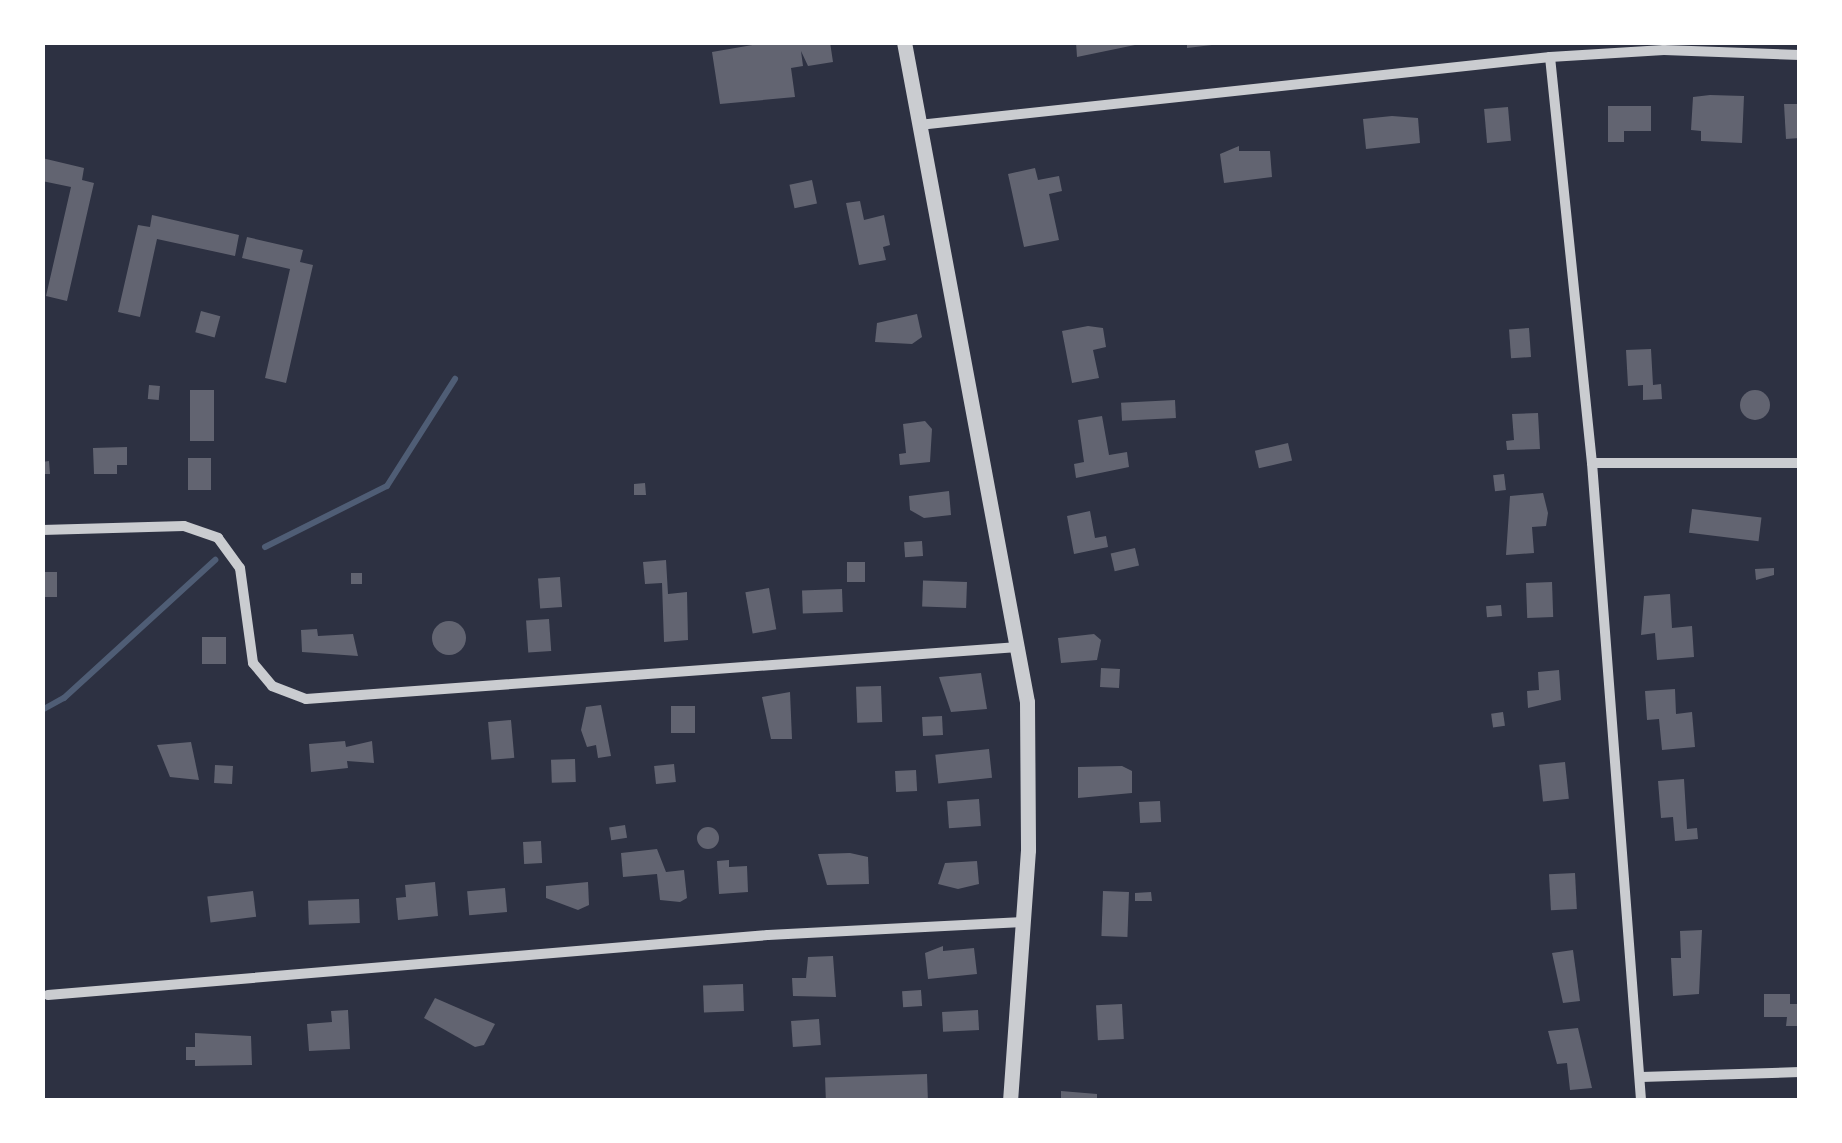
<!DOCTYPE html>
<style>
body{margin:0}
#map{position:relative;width:1842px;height:1143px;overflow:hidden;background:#2d3142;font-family:"Open Sans",sans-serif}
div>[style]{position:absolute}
.stream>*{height:6px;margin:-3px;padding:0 3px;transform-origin:3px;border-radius:3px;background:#4f5d75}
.building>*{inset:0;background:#626471;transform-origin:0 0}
.round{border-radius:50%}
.minor>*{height:10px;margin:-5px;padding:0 5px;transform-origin:5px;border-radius:5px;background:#caccd0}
.tertiary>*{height:15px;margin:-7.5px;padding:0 7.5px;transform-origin:7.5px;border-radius:7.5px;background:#caccd0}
span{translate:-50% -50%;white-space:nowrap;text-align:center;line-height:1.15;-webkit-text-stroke:10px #fff;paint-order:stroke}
.frame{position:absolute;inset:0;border:45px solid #fff;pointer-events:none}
</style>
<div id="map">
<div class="stream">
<i style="left:265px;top:547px;width:136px;rotate:-26.6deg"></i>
<i style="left:387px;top:486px;width:127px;rotate:-57.6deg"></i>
<i style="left:42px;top:710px;width:25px;rotate:-29deg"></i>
<i style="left:64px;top:698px;width:205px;rotate:-42.4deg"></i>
</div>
<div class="building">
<i style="clip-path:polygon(769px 42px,830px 42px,833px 62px,808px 66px,801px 51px,803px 66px,791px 68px,795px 97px,720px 104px,712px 52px)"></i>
<i style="clip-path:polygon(1076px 42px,1135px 42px,1135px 45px,1077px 57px)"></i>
<i style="clip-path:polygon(1187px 42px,1212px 42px,1212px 45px,1187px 48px)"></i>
<i style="clip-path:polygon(1710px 95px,1744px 96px,1742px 143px,1701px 141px,1701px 131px,1691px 130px,1693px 97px)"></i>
<i style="clip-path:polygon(1784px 104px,1800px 104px,1800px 138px,1786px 139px)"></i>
<i style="clip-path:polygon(1608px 106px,1651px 106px,1651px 131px,1624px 131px,1624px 142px,1608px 142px)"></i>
<i style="left:1508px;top:107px;width:34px;height:24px;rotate:85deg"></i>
<i style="clip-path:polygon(1392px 116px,1418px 118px,1420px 143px,1366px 149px,1363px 119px)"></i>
<i style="clip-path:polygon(1239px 146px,1239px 151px,1270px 151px,1272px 177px,1224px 183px,1220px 154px)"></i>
<i style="clip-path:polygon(42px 158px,84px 168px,82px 180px,94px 183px,67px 301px,46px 296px,71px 187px,42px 181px)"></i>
<i style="clip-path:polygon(1035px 168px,1038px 180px,1059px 176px,1062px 191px,1049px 194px,1059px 240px,1024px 247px,1008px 174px)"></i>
<i style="left:812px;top:180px;width:24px;height:23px;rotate:78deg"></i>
<i style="clip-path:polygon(860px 201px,864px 220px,884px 215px,890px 245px,883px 247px,886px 260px,859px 265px,846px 203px)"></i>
<i style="clip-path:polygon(152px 215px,239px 235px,235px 256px,157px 239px,140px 317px,118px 312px,138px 225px,150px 227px)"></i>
<i style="clip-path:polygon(247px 237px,303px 250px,300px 262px,313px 265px,286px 383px,265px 378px,290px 269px,242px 258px)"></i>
<i style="left:201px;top:311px;width:20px;height:22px;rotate:15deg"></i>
<i style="clip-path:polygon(917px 314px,922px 337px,912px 344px,875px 342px,877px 323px)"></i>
<i style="clip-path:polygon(1088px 326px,1103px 328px,1106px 347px,1093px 350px,1099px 378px,1072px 383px,1062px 331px)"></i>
<i style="left:1529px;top:328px;width:29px;height:20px;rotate:86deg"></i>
<i style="clip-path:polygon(1651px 349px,1653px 385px,1661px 384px,1662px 399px,1643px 400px,1643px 385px,1628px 386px,1626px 350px)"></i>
<i style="left:149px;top:385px;width:11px;height:14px;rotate:5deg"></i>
<i style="left:190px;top:390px;width:24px;height:51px"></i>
<i class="round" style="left:1740px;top:390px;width:30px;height:30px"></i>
<i style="left:1175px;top:400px;width:18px;height:54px;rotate:87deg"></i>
<i style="clip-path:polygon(1538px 413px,1540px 449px,1507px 450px,1506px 441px,1514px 440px,1512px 414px)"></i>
<i style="clip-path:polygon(1102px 416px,1109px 455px,1127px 452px,1129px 467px,1076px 478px,1074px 464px,1084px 462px,1078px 420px)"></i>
<i style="clip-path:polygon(925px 421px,932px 429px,930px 462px,900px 465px,899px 454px,906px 453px,903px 424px)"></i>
<i style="left:1288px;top:443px;width:18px;height:34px;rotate:77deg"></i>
<i style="clip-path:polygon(127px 447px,127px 465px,117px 465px,117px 474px,94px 474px,93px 448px)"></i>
<i style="left:188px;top:458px;width:23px;height:32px"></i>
<i style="clip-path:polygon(49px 461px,50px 474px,42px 474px,42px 462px)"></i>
<i style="left:1504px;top:474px;width:16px;height:11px;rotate:83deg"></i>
<i style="clip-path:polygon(645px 483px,646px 495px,634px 495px,634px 484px)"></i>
<i style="clip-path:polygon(949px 491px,951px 515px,924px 518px,910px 510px,909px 496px)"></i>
<i style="clip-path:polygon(1543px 493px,1548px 513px,1546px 526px,1532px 527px,1534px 553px,1506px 555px,1510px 496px)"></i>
<i style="left:1692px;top:509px;width:70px;height:24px;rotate:7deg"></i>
<i style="clip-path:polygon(1090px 511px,1095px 538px,1106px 536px,1108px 547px,1074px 554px,1067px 516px)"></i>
<i style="left:922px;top:541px;width:15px;height:18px;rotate:86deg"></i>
<i style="left:1135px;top:548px;width:18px;height:25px;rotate:77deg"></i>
<i style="clip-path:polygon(666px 560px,668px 594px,687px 592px,688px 640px,664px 642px,662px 583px,645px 584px,643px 562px)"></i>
<i style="left:847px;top:562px;width:18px;height:20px"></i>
<i style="clip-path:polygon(1774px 568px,1774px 575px,1756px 580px,1755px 569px)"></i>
<i style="left:42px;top:572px;width:15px;height:25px"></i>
<i style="left:351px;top:573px;width:11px;height:11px"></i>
<i style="left:560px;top:577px;width:30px;height:22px;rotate:86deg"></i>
<i style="left:967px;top:582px;width:26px;height:44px;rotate:92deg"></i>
<i style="left:1552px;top:582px;width:35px;height:26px;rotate:88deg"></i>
<i style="left:769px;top:588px;width:42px;height:24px;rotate:80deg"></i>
<i style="left:842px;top:589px;width:23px;height:40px;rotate:88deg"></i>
<i style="clip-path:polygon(1670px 594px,1672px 628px,1692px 626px,1694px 657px,1657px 660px,1655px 633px,1641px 635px,1644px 596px)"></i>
<i style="left:1501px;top:605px;width:11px;height:15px;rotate:85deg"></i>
<i style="left:549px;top:619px;width:32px;height:23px;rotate:86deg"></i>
<i class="round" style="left:432px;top:621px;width:34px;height:34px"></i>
<i style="clip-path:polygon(317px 629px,318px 636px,353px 634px,358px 656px,302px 652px,301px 630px)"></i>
<i style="clip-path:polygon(1094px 634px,1101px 640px,1097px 660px,1061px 663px,1058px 638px)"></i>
<i style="left:202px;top:637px;width:24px;height:27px"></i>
<i style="left:1101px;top:668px;width:19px;height:19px;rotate:3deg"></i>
<i style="clip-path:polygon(1559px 670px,1561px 700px,1528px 708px,1527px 691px,1539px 690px,1538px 672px)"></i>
<i style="clip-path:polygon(981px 673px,987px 709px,951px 712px,939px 677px)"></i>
<i style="left:881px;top:686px;width:36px;height:25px;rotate:88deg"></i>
<i style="clip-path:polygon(1675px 689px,1676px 714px,1692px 712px,1695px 747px,1662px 750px,1659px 719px,1647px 720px,1645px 691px)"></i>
<i style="clip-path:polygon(790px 692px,792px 739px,771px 739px,762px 697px)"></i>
<i style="clip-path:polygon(601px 705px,611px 756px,598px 758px,596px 745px,587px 747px,581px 730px,586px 707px)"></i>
<i style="left:671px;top:706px;width:24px;height:27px"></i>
<i style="left:1503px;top:712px;width:14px;height:12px;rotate:82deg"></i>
<i style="left:942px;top:716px;width:19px;height:20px;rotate:87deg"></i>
<i style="left:511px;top:720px;width:38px;height:23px;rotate:85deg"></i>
<i style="clip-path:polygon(345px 741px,346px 747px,372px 741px,374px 763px,347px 761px,348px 768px,311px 772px,309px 744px)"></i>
<i style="clip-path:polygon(191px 742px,199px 780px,170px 777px,157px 745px)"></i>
<i style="left:989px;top:749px;width:29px;height:54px;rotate:84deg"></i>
<i style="left:575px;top:759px;width:23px;height:24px;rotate:88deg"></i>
<i style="left:1565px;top:762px;width:37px;height:26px;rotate:84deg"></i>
<i style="left:674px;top:764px;width:18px;height:20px;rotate:84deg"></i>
<i style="left:215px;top:765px;width:18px;height:18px;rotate:3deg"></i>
<i style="clip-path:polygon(1122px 766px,1132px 771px,1132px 793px,1078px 798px,1078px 767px)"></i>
<i style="left:916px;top:770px;width:21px;height:21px;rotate:87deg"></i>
<i style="clip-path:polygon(1684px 779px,1687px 829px,1697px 828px,1698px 839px,1675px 841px,1673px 817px,1661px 818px,1658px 781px)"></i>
<i style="left:979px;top:799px;width:27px;height:32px;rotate:86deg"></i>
<i style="left:1160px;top:801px;width:21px;height:21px;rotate:87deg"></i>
<i style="left:625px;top:825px;width:13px;height:16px;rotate:81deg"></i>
<i class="round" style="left:697px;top:827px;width:22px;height:22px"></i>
<i style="left:541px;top:841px;width:22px;height:18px;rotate:87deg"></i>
<i style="clip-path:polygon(657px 849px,666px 872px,684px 870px,687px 898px,680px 902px,660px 900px,657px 874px,623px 877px,621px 853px)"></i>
<i style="clip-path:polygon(850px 853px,868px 857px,869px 884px,827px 885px,818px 854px)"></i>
<i style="clip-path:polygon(729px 860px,729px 867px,747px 866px,748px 892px,719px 894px,717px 861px)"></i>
<i style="clip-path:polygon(977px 861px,979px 884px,958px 889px,938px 884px,945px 863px)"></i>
<i style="left:1575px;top:873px;width:36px;height:26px;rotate:87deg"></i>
<i style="clip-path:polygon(435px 882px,438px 916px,398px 920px,396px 898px,406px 897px,405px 885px)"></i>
<i style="clip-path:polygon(588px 882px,589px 905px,578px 910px,546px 898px,546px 886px)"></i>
<i style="left:505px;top:888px;width:24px;height:38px;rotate:85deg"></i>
<i style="left:253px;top:891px;width:26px;height:46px;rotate:83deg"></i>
<i style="left:1103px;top:891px;width:26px;height:45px;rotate:2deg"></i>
<i style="clip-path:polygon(1151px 892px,1152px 901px,1135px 901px,1135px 893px)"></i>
<i style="left:359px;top:899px;width:24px;height:51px;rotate:88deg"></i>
<i style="clip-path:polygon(1702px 930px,1699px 994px,1673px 996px,1671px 958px,1681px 958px,1680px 931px)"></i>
<i style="clip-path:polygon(943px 946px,943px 951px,974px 948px,977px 974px,928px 979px,925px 953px)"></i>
<i style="clip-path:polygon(1573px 950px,1580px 1001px,1563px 1003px,1552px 953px)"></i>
<i style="clip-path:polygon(833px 956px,836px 997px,793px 996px,792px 978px,806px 978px,808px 957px)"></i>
<i style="left:743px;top:984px;width:27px;height:40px;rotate:88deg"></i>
<i style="left:921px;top:990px;width:16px;height:19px;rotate:86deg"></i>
<i style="clip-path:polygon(1764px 994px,1790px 994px,1790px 1004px,1800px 1004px,1800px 1026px,1786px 1026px,1787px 1017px,1764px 1017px)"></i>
<i style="clip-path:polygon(435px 998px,495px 1024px,484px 1045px,475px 1047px,424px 1018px)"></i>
<i style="left:1122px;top:1004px;width:35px;height:26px;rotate:87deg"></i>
<i style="clip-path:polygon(348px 1010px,350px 1049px,309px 1051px,307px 1024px,332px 1022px,331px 1011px)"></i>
<i style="left:978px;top:1010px;width:20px;height:36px;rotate:87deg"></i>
<i style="left:819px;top:1019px;width:26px;height:28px;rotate:86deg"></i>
<i style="clip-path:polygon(1578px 1028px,1592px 1088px,1570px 1090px,1567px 1063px,1557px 1064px,1548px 1031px)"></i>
<i style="clip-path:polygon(195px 1033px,251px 1036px,252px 1065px,195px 1066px,195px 1060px,186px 1060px,186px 1047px,195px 1047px)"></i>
<i style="left:927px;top:1074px;width:26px;height:102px;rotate:88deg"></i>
<i style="clip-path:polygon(1061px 1091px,1097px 1094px,1097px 1100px,1061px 1100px)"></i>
</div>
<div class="minor">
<i style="left:1550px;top:57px;width:408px;rotate:84.1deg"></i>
<i style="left:1592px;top:463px;width:639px;rotate:85.6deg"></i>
<i style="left:919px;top:125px;width:635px;rotate:-6.15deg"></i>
<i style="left:1550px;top:57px;width:114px;rotate:-3.5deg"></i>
<i style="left:1664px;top:50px;width:136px;rotate:2.1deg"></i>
<i style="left:1592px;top:463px;width:208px"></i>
<i style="left:42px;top:530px;width:142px;rotate:-1.6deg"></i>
<i style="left:184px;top:526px;width:36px;rotate:19deg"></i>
<i style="left:218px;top:538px;width:37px;rotate:54deg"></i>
<i style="left:240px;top:568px;width:96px;rotate:82.2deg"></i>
<i style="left:253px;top:663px;width:30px;rotate:50deg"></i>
<i style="left:272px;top:686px;width:36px;rotate:21deg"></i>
<i style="left:306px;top:699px;width:715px;rotate:-4.17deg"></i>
<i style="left:48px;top:995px;width:722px;rotate:-4.76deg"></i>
<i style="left:768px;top:935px;width:257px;rotate:-2.9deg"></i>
<i style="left:1641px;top:1077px;width:159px;rotate:-1.8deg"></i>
</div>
<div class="tertiary">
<i style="left:904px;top:42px;width:671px;rotate:79.44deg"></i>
<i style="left:1027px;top:702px;width:148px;rotate:89.6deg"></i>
<i style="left:1028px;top:850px;width:251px;rotate:94.1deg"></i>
</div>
<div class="frame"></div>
</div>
